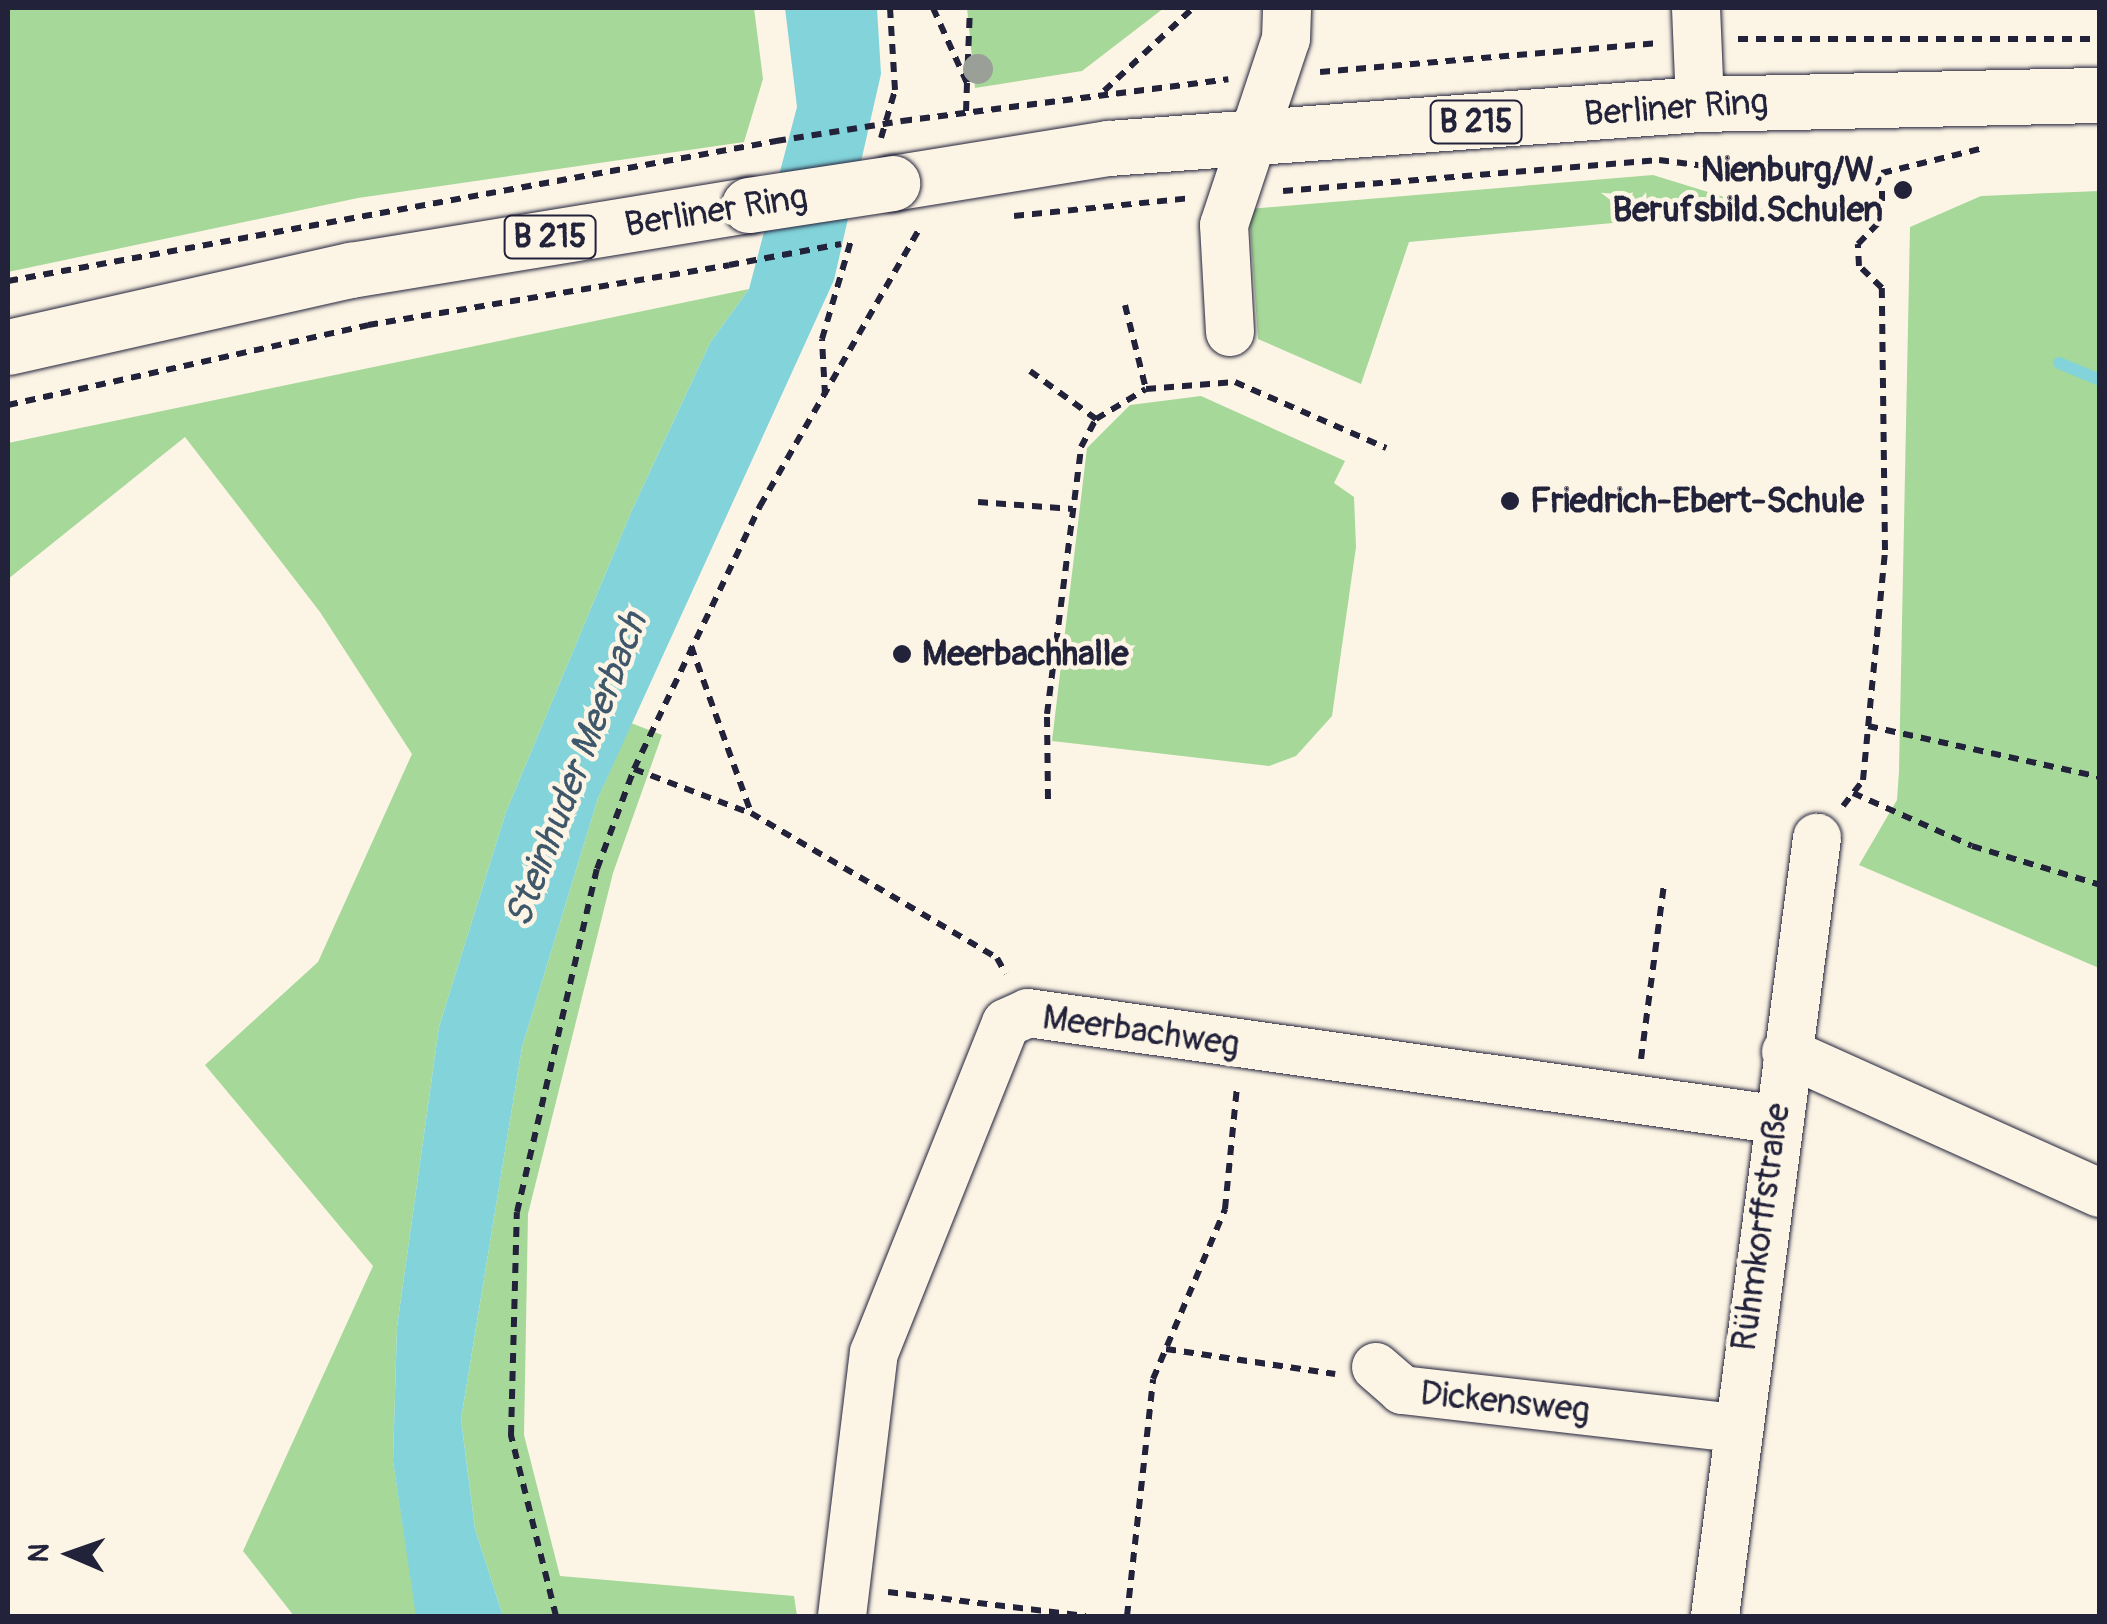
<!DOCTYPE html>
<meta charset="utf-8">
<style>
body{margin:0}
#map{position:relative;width:2107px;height:1624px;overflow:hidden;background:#fcf5e5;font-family:Pangolin,sans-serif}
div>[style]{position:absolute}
.green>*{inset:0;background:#a6d899}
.water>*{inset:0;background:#82d3da}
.stream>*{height:12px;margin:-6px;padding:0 6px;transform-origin:6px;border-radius:6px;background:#82d3da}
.path>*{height:6px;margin-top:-3px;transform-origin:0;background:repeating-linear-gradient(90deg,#22223b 0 10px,transparent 0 18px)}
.roads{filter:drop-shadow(0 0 2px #22223b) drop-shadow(0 0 2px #22223b)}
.minor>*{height:48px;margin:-24px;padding:0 24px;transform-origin:24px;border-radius:24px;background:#fcf5e5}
.major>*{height:55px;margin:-27.5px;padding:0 27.5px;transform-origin:27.5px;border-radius:27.5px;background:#fcf5e5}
.path-bridge>*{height:6px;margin-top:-3px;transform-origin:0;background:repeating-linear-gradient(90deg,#22223b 0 10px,transparent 0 18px)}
.bridges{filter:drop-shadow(0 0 2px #22223b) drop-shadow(0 0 2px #22223b)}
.major-bridge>*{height:55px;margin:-27.5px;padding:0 27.5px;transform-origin:27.5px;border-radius:27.5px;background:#fcf5e5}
.trees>*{width:30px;height:30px;margin:-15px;border-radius:50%;background:#9a9f97}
.dots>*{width:28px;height:28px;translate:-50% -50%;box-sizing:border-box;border:5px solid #fcf5e5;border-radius:50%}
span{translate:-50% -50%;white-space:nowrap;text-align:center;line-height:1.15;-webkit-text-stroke:9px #fcf5e5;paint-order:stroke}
.shield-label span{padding:2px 8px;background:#fcf5e5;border:2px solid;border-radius:8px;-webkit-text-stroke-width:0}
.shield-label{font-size:32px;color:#22223b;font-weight:700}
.street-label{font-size:35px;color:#22223b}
.poi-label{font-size:35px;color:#22223b;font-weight:700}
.right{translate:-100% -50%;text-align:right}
.left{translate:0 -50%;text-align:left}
.water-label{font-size:38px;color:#3f576b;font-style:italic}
.frame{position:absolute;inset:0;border:10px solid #22223b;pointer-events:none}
.north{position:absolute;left:20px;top:1504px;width:100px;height:100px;-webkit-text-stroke:8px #fcf5e5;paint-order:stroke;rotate:272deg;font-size:28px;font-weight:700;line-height:40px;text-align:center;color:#22223b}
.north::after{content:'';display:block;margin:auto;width:35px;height:45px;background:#22223b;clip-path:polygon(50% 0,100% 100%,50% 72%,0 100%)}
</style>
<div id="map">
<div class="green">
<i style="clip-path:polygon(8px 8px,754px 8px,763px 79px,744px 142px,358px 198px,8px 272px)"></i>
<i style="clip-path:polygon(967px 8px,1164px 8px,1082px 71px,975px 88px)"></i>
<i style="clip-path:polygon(1653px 175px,1763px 209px,1409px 242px,1361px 384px,1258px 339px,1249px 209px)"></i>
<i style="clip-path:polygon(2099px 191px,2100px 191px,2099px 968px,1859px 865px,1897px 800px,1899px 771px,1910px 227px,1981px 196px)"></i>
<i style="clip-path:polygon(749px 289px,710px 343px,632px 510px,506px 812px,439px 1027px,397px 1327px,393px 1461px,417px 1616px,294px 1616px,243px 1551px,373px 1266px,205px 1065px,318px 962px,412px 754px,320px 612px,185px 437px,8px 579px,8px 443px)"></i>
<i style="clip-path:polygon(1201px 396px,1345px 461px,1334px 483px,1354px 497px,1356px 547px,1332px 716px,1296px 756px,1269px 766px,1052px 741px,1087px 448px,1130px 405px)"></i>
<i style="clip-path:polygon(631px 723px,662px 735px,613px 873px,528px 1214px,524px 1435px,560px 1576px,794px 1596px,797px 1616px,503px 1616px,475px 1529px,461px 1419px,522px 1047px,598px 798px)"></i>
</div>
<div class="water">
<i style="clip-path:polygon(785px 8px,877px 8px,881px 74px,834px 280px,598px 798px,522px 1047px,461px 1419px,475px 1529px,503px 1616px,416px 1616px,393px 1461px,397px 1327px,439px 1027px,506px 812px,632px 510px,710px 343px,749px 289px,797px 107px)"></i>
</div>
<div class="stream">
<i style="left:2059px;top:363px;width:44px;rotate:22.5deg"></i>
</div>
<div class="path">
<i style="left:933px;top:8px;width:82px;rotate:65.6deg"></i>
<i style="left:967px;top:83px;width:29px;rotate:92deg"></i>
<i style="left:1738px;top:39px;width:362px"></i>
<i style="left:1320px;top:72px;width:337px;rotate:-4.9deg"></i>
<i style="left:967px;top:82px;width:74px;rotate:-87.7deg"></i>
<i style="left:1104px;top:91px;width:122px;rotate:-43deg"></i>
<i style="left:902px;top:121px;width:329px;rotate:-7.3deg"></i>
<i style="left:881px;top:138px;width:50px;rotate:-73.7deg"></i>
<i style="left:895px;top:90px;width:82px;rotate:-93.5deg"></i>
<i style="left:1283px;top:191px;width:377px;rotate:-4.7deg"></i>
<i style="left:1659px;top:160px;width:115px;rotate:7.5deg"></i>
<i style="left:1773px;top:175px;width:109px;rotate:-1.1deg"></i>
<i style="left:1882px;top:173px;width:101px;rotate:-13.8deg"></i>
<i style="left:1014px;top:216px;width:177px;rotate:-5.8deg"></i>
<i style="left:8px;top:281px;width:781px;rotate:-10.33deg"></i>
<i style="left:1125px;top:305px;width:87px;rotate:76deg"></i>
<i style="left:1030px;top:371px;width:82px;rotate:36deg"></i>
<i style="left:825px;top:395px;width:56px;rotate:-93.1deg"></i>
<i style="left:822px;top:339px;width:106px;rotate:-73.6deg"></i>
<i style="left:8px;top:405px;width:369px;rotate:-12.5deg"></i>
<i style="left:368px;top:325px;width:366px;rotate:-9.4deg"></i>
<i style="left:978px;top:502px;width:95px;rotate:4.2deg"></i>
<i style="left:691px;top:646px;width:177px;rotate:70.2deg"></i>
<i style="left:751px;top:813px;width:286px;rotate:30.5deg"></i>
<i style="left:997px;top:958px;width:18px;rotate:61deg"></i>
<i style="left:1868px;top:726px;width:238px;rotate:12.4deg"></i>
<i style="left:634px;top:769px;width:124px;rotate:20.8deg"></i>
<i style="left:1853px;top:793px;width:130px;rotate:24deg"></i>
<i style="left:1972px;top:846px;width:134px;rotate:16.9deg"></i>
<i style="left:1048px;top:799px;width:85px;rotate:-90.7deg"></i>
<i style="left:1047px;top:714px;width:269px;rotate:-82.7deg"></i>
<i style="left:1081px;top:447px;width:32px;rotate:-62deg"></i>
<i style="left:1096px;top:419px;width:58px;rotate:-31deg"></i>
<i style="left:1146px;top:389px;width:89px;rotate:-4.5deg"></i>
<i style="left:1235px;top:382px;width:165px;rotate:23.6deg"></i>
<i style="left:1843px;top:806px;width:33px;rotate:-52deg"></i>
<i style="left:1863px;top:780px;width:231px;rotate:-84.5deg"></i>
<i style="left:1885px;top:550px;width:262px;rotate:-90.7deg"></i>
<i style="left:1882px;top:288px;width:32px;rotate:-136deg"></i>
<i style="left:1859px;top:266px;width:22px;rotate:-93deg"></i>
<i style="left:1858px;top:244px;width:35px;rotate:-46deg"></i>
<i style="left:1882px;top:219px;width:46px;rotate:-90deg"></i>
<i style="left:1641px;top:1059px;width:176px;rotate:-82.5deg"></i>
<i style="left:1166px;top:1349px;width:171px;rotate:8.4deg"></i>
<i style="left:888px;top:1592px;width:199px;rotate:6.9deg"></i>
<i style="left:556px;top:1616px;width:187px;rotate:-104deg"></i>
<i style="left:511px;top:1435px;width:223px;rotate:-88.5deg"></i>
<i style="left:517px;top:1212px;width:352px;rotate:-76.9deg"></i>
<i style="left:597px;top:869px;width:107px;rotate:-69.7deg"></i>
<i style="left:634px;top:769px;width:292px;rotate:-64.4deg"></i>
<i style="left:760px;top:506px;width:319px;rotate:-60.1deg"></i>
<i style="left:1127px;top:1616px;width:238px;rotate:-83.7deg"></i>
<i style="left:1153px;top:1379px;width:185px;rotate:-67deg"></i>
<i style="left:1225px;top:1209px;width:123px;rotate:-84.4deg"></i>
</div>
<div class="roads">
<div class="minor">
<i style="left:1696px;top:8px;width:96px;rotate:87.6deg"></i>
<i style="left:1230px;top:332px;width:107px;rotate:-93.2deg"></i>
<i style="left:1224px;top:225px;width:196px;rotate:-71.6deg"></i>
<i style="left:1286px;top:39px;width:31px;rotate:-88deg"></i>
<i style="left:1786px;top:1052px;width:344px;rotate:24.2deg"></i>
<i style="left:1376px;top:1367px;width:35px;rotate:41deg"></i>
<i style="left:1402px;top:1390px;width:334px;rotate:6.5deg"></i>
<i style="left:842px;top:1616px;width:265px;rotate:-83.1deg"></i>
<i style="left:874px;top:1353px;width:355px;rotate:-68.2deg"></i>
<i style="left:1006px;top:1023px;width:24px;rotate:-24deg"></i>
<i style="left:1028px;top:1013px;width:753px;rotate:8.09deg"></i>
<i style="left:1715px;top:1616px;width:785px;rotate:-82.53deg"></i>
</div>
<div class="major">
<i style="left:892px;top:183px;width:220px;rotate:-9.2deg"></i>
<i style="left:1109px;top:148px;width:593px;rotate:-4.26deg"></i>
<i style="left:1700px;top:104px;width:400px;rotate:-1.3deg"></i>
<i style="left:8px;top:347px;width:352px;rotate:-12.7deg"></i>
<i style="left:351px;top:270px;width:403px;rotate:-9.3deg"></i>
</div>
</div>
<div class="path-bridge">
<i style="left:776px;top:141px;width:128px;rotate:-9deg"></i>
<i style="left:729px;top:265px;width:114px;rotate:-10.6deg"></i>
</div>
<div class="bridges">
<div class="major-bridge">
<i style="left:749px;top:205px;width:145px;rotate:-8.7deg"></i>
</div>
</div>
<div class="trees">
<i style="left:978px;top:69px"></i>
</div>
<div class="dots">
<i style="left:1903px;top:190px;background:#22223b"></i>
<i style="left:1510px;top:501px;background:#22223b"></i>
<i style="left:902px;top:654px;background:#22223b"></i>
</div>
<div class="shield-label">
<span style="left:1476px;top:122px">B 215</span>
<span style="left:550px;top:237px">B 215</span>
</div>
<div class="street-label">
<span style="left:1676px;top:108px;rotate:-4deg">Berliner Ring</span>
<span style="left:716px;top:211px;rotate:-9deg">Berliner Ring</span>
<span style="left:1141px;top:1031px;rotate:8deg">Meerbachweg</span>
<span style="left:1761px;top:1227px;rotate:-82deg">Rühmkorffstraße</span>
<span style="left:1505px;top:1402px;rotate:6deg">Dickensweg</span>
</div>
<div class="poi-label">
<span class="right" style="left:1883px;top:190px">Nienburg/W,<br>Berufsbild.Schulen</span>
<span class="left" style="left:1530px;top:501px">Friedrich-Ebert-Schule</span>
<span class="left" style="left:922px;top:654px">Meerbachhalle</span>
</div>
<div class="water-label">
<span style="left:577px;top:770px;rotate:-69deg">Steinhuder Meerbach</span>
</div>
<div class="frame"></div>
<div class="north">N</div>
</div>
